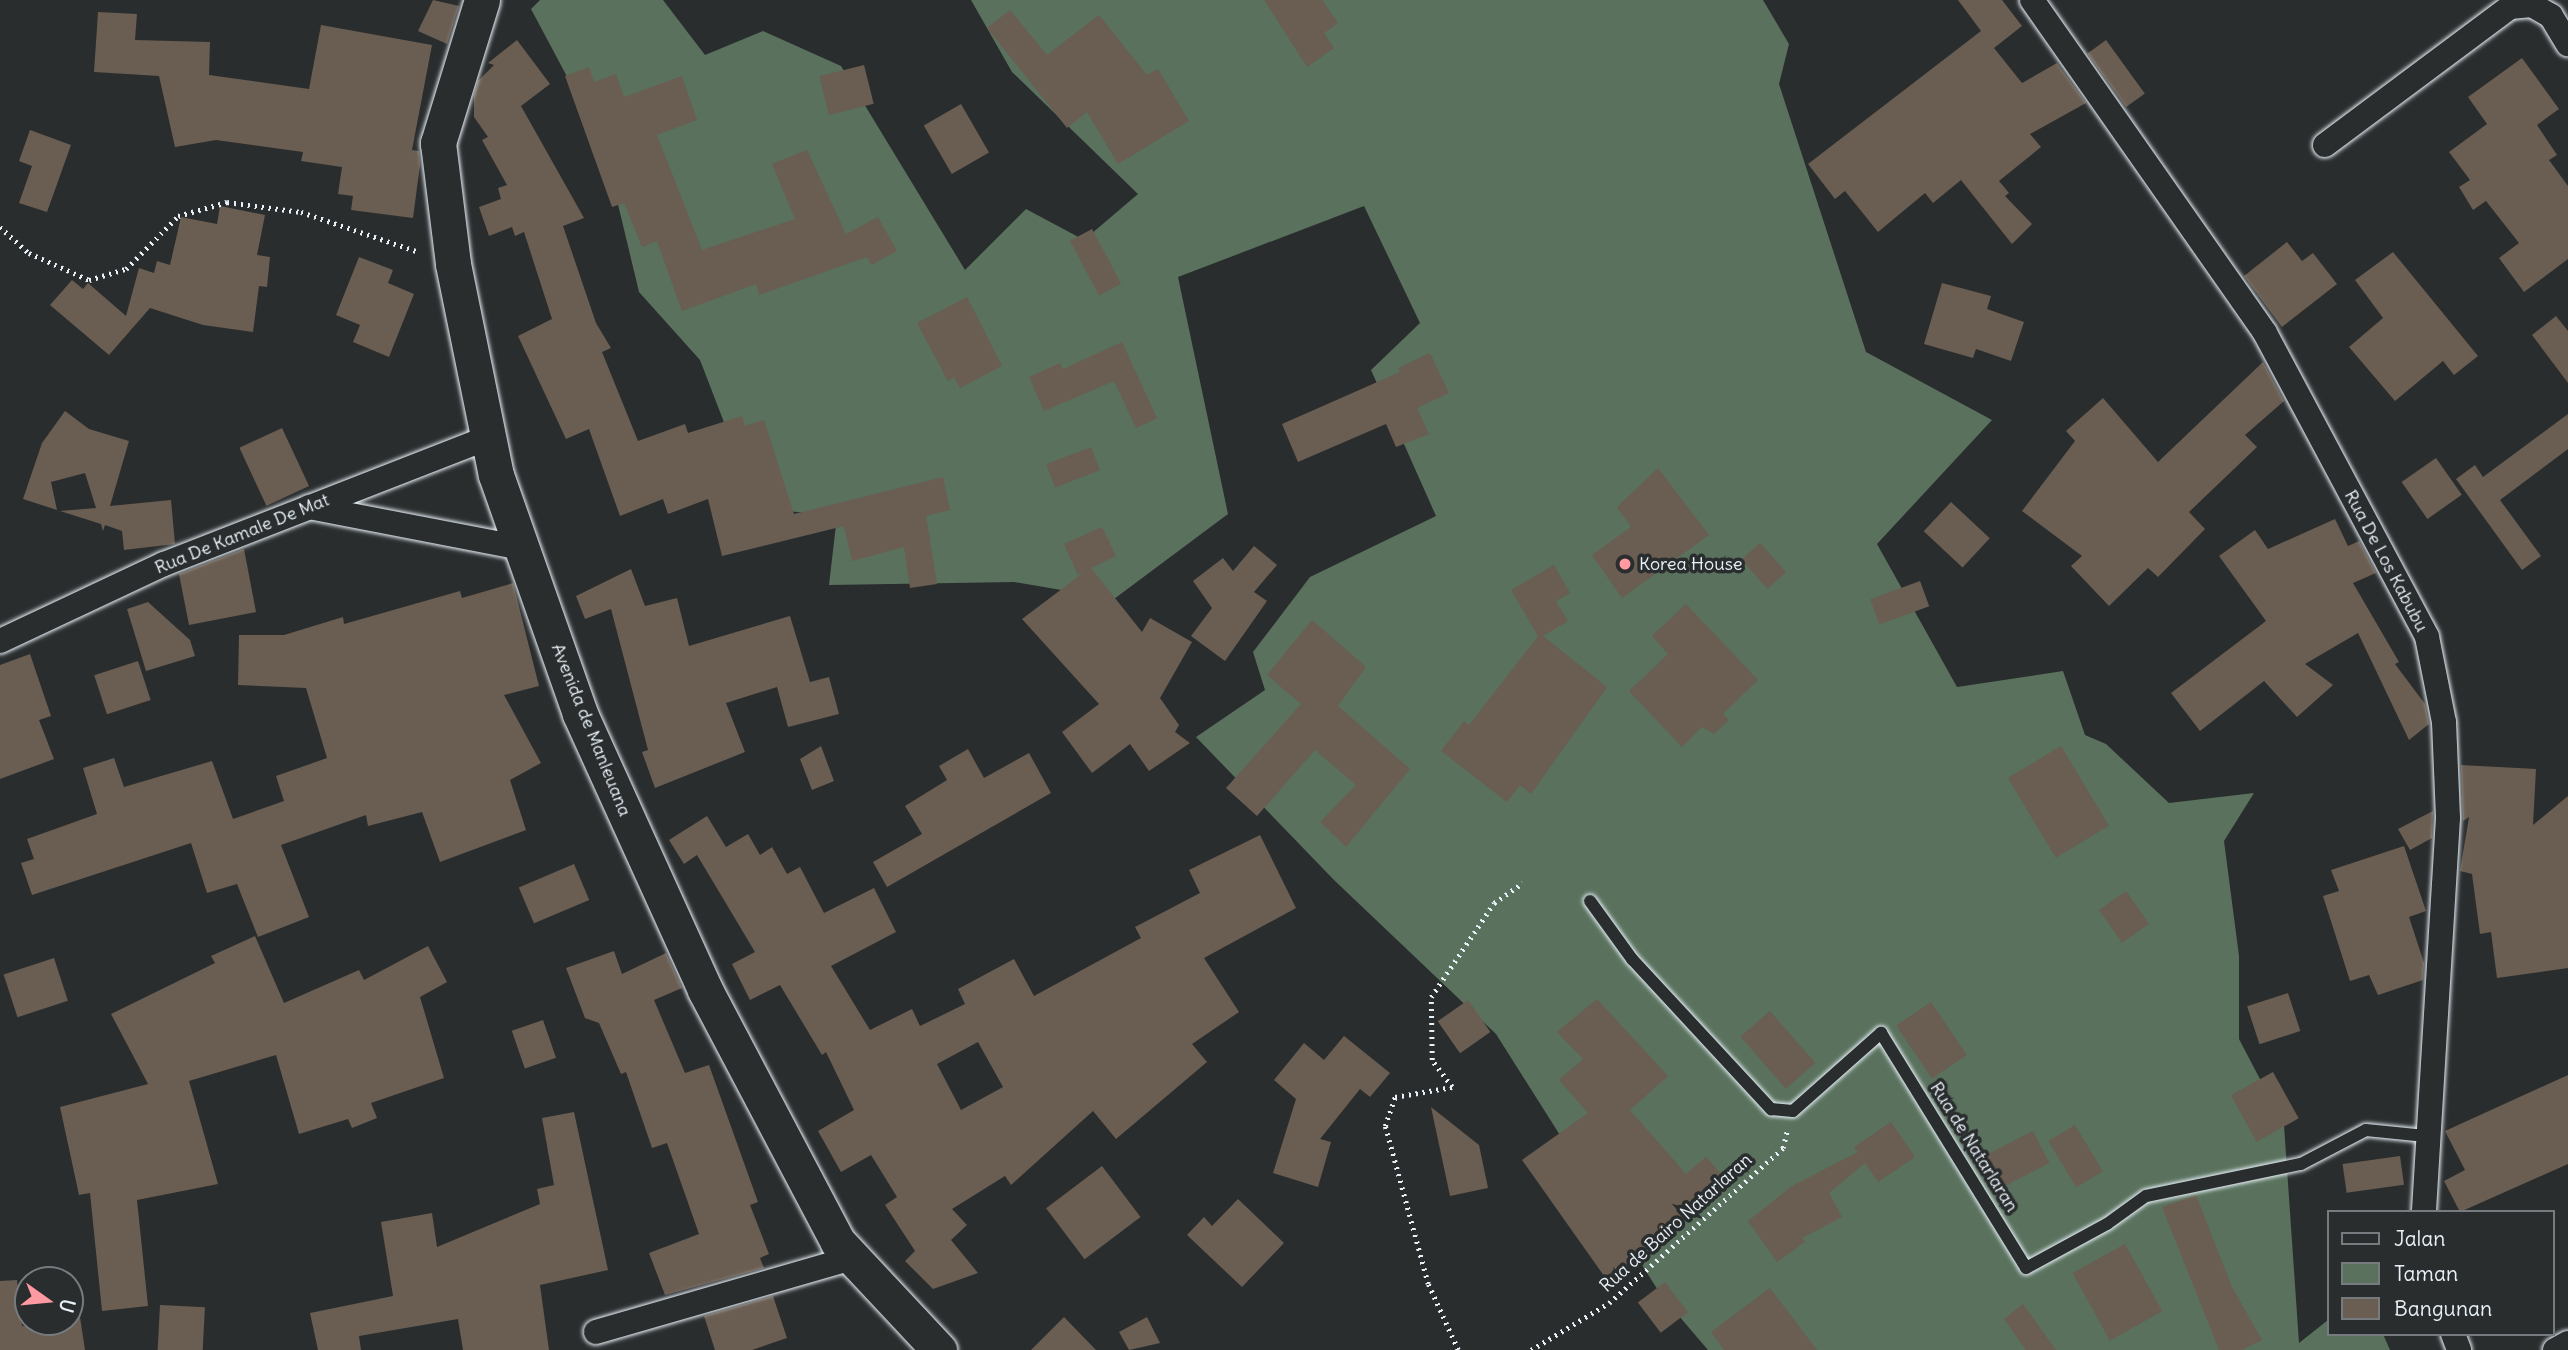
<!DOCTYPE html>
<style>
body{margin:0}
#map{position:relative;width:2568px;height:1350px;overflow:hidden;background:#2a2d2e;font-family:Delius,sans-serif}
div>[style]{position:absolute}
.green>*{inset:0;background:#59715d}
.building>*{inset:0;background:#6a5d51;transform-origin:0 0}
.path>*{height:4.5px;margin-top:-2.25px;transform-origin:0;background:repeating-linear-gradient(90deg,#e8f1f8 0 2px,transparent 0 7px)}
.roads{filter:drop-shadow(0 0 2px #e8f1f8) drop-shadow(0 0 2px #e8f1f8)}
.lane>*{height:12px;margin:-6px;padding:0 6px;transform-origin:6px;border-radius:6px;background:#2a2d2e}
.street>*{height:24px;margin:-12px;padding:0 12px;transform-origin:12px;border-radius:12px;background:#2a2d2e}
.secondary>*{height:35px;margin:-17.5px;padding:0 17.5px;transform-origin:17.5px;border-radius:17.5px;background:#2a2d2e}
.dots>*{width:19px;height:19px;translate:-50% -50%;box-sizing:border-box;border:4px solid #2a2d2e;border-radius:50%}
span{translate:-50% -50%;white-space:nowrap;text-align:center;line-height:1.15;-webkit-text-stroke:7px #2a2d2e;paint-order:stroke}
.street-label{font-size:18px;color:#e8f1f8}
.poi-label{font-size:18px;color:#e8f1f8}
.left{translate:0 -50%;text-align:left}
.legend{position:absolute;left:2327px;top:1210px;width:228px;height:126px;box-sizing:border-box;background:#2a2d2e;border:2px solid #767b7f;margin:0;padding:9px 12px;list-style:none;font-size:21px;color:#e8f1f8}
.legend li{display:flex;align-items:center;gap:14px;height:35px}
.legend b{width:35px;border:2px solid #767b7f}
.north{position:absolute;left:14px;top:1266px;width:70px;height:70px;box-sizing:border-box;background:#2a2d2e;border:2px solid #767b7f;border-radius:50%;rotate:105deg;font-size:19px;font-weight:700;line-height:28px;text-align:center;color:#e8f1f8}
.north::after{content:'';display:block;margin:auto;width:24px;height:32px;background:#ff9aa2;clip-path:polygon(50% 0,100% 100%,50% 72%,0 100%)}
</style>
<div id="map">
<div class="green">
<i style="clip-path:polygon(540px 0,663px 0,705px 55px,763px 31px,841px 66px,965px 270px,1026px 209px,1084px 240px,1138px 194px,1012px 72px,971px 0,1763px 0,1789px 44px,1779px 84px,1866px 352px,1992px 420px,1877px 544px,1957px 687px,2063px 671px,2085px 735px,2106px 744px,2169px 803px,2254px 793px,2224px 841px,2239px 956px,2239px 1039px,2284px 1125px,2299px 1343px,2328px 1320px,2328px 1334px,2383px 1334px,2390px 1350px,1708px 1350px,1661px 1295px,1496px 1034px,1334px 880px,1196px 737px,1265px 690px,1253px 652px,1310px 577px,1436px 516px,1371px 370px,1420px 323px,1364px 206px,1178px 277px,1228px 514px,1114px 599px,1014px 582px,829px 585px,837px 516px,757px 508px,700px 360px,639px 292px,604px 146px,531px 9px)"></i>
</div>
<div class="building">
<i style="clip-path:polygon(433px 0,459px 6px,447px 44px,418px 31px)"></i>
<i style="clip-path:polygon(1264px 0,1322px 0,1338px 23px,1324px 33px,1334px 48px,1307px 67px)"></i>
<i style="clip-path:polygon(1958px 0,2002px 0,2022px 26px,1994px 48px,2022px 83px,2057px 63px,2086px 103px,2030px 134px,2041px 147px,1999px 181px,2009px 193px,2005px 196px,2032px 224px,2012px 244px,1961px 180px,1933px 203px,1925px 193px,1878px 232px,1845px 191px,1835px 199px,1808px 164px,1981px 31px)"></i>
<i style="clip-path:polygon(1010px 10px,1047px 55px,1099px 15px,1147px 75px,1158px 69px,1189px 121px,1118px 164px,1087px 112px,1067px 128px,987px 28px)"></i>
<i style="clip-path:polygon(98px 12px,137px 14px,135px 40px,210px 42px,209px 75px,309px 89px,321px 25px,432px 45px,412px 150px,419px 151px,420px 165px,413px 218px,351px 210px,353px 196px,338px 194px,342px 167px,301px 161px,303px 152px,216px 140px,175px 147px,159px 76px,94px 72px)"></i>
<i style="clip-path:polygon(517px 40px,550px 84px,521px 106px,584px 218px,563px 226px,596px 323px,611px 348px,602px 352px,638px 441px,685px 424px,688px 433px,742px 416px,745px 426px,764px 420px,794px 514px,943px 477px,950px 510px,926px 516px,937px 584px,910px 588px,904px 547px,852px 561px,844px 526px,722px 556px,708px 499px,668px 514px,663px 499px,620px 516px,589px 429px,566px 439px,518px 336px,552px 319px,524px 232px,515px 236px,512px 227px,489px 236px,479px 207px,501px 199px,498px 188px,507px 185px,482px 140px,488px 137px,474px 117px,474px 95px,478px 81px,494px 65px,488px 63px)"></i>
<i style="left:2106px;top:40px;width:66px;height:23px;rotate:54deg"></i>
<i style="clip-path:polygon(2522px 58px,2559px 109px,2537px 125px,2557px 155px,2549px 160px,2568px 186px,2568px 259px,2524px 292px,2499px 258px,2519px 243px,2486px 201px,2473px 210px,2459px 187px,2470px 180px,2449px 152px,2487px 124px,2468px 97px)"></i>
<i style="left:864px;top:65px;width:40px;height:46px;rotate:76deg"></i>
<i style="clip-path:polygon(589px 67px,594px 82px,616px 74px,624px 97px,682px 76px,697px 120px,657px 135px,702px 250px,795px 219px,772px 164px,807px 150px,846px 234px,878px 217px,897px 251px,871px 265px,867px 257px,759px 295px,756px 284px,682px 311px,657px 241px,642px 247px,624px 203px,612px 207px,565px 76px)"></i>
<i style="left:961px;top:104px;width:56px;height:43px;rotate:60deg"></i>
<i style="clip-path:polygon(30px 130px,71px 145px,47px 212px,19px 203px,32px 166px,19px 161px)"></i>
<i style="clip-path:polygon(220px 206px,265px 215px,257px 255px,270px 257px,267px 287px,259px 286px,253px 332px,203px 325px,150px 308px,109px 355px,50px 305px,72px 280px,83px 289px,88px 283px,126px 316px,139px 268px,154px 273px,157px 261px,170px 265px,181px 217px,217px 224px)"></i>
<i style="left:1092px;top:229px;width:62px;height:25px;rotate:62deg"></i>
<i style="clip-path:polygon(2287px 242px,2302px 261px,2313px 253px,2337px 284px,2282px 327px,2244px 276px)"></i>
<i style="clip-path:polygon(2393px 252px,2478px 356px,2454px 375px,2443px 361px,2395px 401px,2349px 347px,2383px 318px,2355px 280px)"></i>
<i style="clip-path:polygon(359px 257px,393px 270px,388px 283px,414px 294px,389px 357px,353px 342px,360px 325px,336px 315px)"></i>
<i style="clip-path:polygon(1942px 283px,1991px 296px,1987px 309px,2024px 322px,2011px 361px,1976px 349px,1973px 358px,1924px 344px)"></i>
<i style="clip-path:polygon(967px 297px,1002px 366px,960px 388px,954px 377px,948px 381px,917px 323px)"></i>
<i style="clip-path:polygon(2556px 316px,2568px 331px,2568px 383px,2532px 335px)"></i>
<i style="clip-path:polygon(1122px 342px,1157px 418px,1136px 428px,1114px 381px,1044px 411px,1029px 377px,1060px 363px,1063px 369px)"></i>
<i style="clip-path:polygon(1430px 353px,1449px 393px,1417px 408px,1429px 434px,1396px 447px,1386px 424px,1298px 462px,1282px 424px,1400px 372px,1398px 368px)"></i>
<i style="clip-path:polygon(2263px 362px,2284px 401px,2245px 435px,2257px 447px,2189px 512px,2205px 529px,2158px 577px,2148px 568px,2109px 606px,2071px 566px,2082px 556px,2022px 511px,2075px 441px,2066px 431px,2103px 398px,2158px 462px)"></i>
<i style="clip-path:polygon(65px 411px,89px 429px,129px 441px,110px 506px,171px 500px,175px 544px,124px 550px,122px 531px,105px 525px,103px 531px,101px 524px,60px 511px,96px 508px,85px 473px,51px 482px,57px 510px,23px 499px,42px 443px)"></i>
<i style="clip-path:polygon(2568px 414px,2568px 449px,2500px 500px,2541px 556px,2522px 570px,2456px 479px,2475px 465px,2483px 477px)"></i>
<i style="left:282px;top:428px;width:64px;height:47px;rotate:65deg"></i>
<i style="left:1091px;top:447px;width:25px;height:48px;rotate:69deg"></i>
<i style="left:2436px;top:458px;width:45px;height:42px;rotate:55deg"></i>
<i style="clip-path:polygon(1658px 468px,1709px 535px,1622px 598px,1592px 555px,1631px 527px,1617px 507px)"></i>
<i style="left:1951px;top:502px;width:53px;height:40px;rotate:43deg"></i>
<i style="clip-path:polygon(2335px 519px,2348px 546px,2359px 541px,2376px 573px,2353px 583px,2399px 662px,2395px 664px,2425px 704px,2429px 724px,2409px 740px,2358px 633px,2305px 664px,2333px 685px,2297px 717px,2264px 681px,2200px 731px,2171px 693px,2266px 621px,2219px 556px,2255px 530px,2268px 549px)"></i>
<i style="clip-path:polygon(1102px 527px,1116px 556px,1091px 568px,1142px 632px,1150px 618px,1192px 642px,1160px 698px,1179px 725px,1175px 732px,1190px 743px,1149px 771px,1130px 744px,1092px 773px,1062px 732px,1099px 704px,1022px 619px,1087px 570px,1078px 575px,1064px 544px)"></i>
<i style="left:1760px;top:543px;width:39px;height:25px;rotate:48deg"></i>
<i style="clip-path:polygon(1254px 546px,1277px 565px,1254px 592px,1267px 601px,1225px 661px,1191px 636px,1212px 608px,1193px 581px,1223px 558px,1233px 571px)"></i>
<i style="clip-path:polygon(244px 549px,256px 612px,189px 625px,179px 574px)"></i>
<i style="clip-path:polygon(1554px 565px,1570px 593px,1556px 601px,1568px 621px,1543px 636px,1607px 687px,1531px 794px,1520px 785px,1507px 802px,1441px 751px,1464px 721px,1469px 725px,1538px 636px,1511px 590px)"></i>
<i style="clip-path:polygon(631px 569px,645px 606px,677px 598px,689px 646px,790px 616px,810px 682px,829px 677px,839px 714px,788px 727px,777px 687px,726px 703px,745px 752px,655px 788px,642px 752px,648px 750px,611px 609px,585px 619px,576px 596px)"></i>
<i style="left:1920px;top:581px;width:27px;height:53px;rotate:70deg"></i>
<i style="clip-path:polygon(513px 583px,539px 686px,504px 695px,541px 763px,510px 780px,526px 830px,440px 862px,422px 812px,368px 826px,366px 815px,281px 845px,309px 917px,258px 937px,237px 884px,207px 893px,191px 843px,32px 895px,21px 863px,34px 859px,27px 839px,97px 814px,83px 768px,114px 758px,124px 787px,212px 761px,233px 819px,284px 801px,276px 776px,327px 758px,306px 688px,238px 685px,239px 635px,284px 635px,343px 617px,344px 624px,460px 591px,462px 598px)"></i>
<i style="clip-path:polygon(148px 602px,190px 640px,195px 656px,146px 671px,127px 609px)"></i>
<i style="clip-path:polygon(1686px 604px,1758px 680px,1723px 714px,1729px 720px,1714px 734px,1702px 727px,1682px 747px,1629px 691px,1668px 654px,1652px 636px)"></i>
<i style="clip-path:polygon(1312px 620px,1366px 667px,1338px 706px,1410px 769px,1346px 847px,1320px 822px,1356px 785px,1315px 750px,1257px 816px,1226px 788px,1301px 704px,1267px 675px)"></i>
<i style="clip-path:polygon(30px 654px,51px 716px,39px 720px,54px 759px,0 779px,0 665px)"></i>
<i style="left:138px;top:661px;width:41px;height:46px;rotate:72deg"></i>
<i style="clip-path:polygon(821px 746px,834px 781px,812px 790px,800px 759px)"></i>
<i style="left:2061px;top:746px;width:93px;height:62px;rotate:59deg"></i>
<i style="clip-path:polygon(968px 749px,984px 778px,1029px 753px,1051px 793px,887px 887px,873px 862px,922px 834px,905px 806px,947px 780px,939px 766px)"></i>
<i style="clip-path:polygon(2461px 765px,2536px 769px,2533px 825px,2568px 796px,2568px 968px,2497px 978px,2491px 932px,2480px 934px,2472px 874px,2460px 871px,2469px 817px,2463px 821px)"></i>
<i style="clip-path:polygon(2433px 811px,2432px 838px,2410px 850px,2398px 829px)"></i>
<i style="clip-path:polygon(evenodd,707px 816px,726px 847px,748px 834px,760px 855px,772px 847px,787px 874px,800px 867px,824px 913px,874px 888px,896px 932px,831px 966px,870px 1030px,912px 1009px,920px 1026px,965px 1004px,958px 989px,1014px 959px,1034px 996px,1141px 938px,1135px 927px,1200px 893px,1189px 870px,1260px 835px,1296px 908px,1204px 958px,1239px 1012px,1192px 1044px,1207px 1062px,1116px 1139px,1093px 1111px,1011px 1185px,1005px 1176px,952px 1209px,967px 1225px,951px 1240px,978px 1273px,933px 1289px,905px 1261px,915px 1251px,885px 1205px,897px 1197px,871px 1155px,841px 1172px,818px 1131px,854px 1110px,826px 1052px,822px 1055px,780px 985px,750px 1000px,732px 964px,755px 952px,697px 855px,684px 864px,669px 840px,707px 816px,978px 1042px,1003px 1087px,961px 1110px,937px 1064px,978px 1042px)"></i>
<i style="clip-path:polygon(2404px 846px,2426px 911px,2409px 917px,2424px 963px,2423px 980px,2378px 995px,2369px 975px,2350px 981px,2323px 896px,2339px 891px,2331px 870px)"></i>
<i style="left:574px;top:864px;width:39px;height:60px;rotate:67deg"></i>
<i style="left:2126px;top:891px;width:40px;height:33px;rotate:55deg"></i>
<i style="clip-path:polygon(255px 936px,284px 1003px,359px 970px,364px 980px,428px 946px,447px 982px,420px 997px,444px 1078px,371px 1103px,377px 1118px,352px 1128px,348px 1119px,299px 1134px,276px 1055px,189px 1081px,218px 1184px,137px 1200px,148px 1306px,102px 1311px,90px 1193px,79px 1195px,60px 1107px,148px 1084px,111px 1014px,215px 963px,211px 956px)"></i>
<i style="clip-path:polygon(614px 951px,622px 974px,666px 953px,682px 988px,654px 1000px,685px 1073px,709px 1065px,758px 1202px,750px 1205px,769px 1254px,760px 1258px,764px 1268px,665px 1295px,649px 1253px,699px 1234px,667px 1143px,652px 1148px,626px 1072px,621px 1074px,599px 1023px,585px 1018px,566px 968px)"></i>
<i style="left:54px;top:958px;width:45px;height:53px;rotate:72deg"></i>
<i style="left:2288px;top:993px;width:40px;height:43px;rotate:72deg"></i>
<i style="clip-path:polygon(1597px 999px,1668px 1076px,1630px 1110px,1686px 1174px,1706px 1157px,1726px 1179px,1609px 1283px,1522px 1160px,1588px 1113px,1559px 1080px,1583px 1059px,1557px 1032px)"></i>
<i style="left:1468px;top:1000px;width:39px;height:37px;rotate:55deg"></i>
<i style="left:1931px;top:1002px;width:64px;height:42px;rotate:56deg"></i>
<i style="left:1770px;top:1011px;width:69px;height:39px;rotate:49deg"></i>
<i style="left:543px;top:1020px;width:40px;height:33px;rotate:71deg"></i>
<i style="clip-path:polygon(1344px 1036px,1390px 1073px,1370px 1097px,1360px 1089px,1320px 1139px,1331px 1142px,1318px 1187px,1273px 1173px,1296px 1099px,1274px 1080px,1304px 1043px,1324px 1060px)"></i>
<i style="left:2273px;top:1072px;width:53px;height:48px;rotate:61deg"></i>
<i style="clip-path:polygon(2568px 1075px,2568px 1164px,2460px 1212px,2444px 1181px,2465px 1170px,2445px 1131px)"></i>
<i style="clip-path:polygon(1431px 1107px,1479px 1145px,1488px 1188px,1450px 1196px)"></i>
<i style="clip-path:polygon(574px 1112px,608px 1270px,540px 1285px,549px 1350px,463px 1350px,458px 1319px,359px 1336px,361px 1350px,318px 1350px,310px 1313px,393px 1296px,381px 1222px,432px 1213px,437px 1247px,540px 1204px,537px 1189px,554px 1185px,542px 1118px)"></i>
<i style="clip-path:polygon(1891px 1122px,1915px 1157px,1878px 1182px,1865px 1163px,1829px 1193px,1842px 1217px,1802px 1238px,1805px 1242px,1777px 1262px,1748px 1221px,1792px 1186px,1858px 1152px,1854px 1147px)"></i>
<i style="left:2075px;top:1125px;width:54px;height:31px;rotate:59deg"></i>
<i style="left:2033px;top:1131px;width:36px;height:56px;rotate:63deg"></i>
<i style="left:2400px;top:1156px;width:29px;height:58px;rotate:82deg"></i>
<i style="left:1102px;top:1166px;width:64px;height:70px;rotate:53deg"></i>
<i style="clip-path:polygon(2196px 1195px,2232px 1287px,2262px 1340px,2242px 1350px,2219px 1350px,2162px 1207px)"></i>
<i style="clip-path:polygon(1238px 1199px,1284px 1243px,1242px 1287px,1187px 1235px,1204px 1217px,1212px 1226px)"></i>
<i style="left:2125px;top:1244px;width:77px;height:60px;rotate:61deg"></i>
<i style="clip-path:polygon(17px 1280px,22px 1326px,80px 1317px,85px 1350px,0 1350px,0 1281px)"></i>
<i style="left:1665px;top:1282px;width:38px;height:34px;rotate:53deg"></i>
<i style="clip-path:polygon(1770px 1288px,1817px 1350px,1724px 1350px,1711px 1332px)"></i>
<i style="clip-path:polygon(773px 1296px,787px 1338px,752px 1350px,715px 1350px,704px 1316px)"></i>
<i style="clip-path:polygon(2023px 1304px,2056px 1350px,2026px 1350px,2004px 1319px)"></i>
<i style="left:160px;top:1305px;width:45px;height:45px;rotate:3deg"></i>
<i style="clip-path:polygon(1064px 1317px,1096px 1350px,1031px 1350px)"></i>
<i style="clip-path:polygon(1147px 1317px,1160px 1343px,1129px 1350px,1119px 1332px)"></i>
</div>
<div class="path">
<i style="left:0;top:227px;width:39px;rotate:42deg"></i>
<i style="left:29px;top:253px;width:66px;rotate:24.2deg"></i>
<i style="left:89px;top:280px;width:39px;rotate:-17deg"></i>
<i style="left:126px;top:269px;width:74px;rotate:-45.5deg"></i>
<i style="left:178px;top:216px;width:51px;rotate:-15.9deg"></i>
<i style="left:227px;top:202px;width:75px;rotate:7.7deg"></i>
<i style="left:301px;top:212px;width:125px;rotate:18.7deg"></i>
<i style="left:1458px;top:1350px;width:72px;rotate:-114.4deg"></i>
<i style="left:1428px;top:1284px;width:164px;rotate:-105.2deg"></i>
<i style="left:1385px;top:1126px;width:31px;rotate:-71deg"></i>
<i style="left:1395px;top:1097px;width:58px;rotate:-10deg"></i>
<i style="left:1452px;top:1087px;width:34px;rotate:-127deg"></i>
<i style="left:1432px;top:1060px;width:63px;rotate:-90.9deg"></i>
<i style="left:1431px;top:997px;width:113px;rotate:-56.2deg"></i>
<i style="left:1494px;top:903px;width:35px;rotate:-35deg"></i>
<i style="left:1531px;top:1350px;width:91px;rotate:-31.1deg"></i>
<i style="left:1609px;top:1303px;width:233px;rotate:-41.7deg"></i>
<i style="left:1783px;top:1148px;width:17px;rotate:-77deg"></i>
</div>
<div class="roads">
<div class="lane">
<i style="left:1590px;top:901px;width:72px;rotate:54.1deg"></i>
<i style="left:1632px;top:959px;width:205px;rotate:47.2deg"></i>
<i style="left:1771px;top:1109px;width:22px;rotate:5deg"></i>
<i style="left:1793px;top:1111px;width:118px;rotate:-41.6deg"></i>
<i style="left:1881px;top:1033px;width:276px;rotate:58.3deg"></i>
<i style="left:2026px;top:1268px;width:92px;rotate:-28.5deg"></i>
<i style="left:2107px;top:1224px;width:48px;rotate:-35.7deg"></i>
<i style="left:2146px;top:1196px;width:158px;rotate:-11.7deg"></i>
<i style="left:2301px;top:1164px;width:73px;rotate:-27.6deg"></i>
<i style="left:2366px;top:1130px;width:60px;rotate:5.7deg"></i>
</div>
<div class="street">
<i style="left:2032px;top:0;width:406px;rotate:55deg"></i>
<i style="left:2265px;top:333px;width:344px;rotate:61.9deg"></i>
<i style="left:2427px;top:637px;width:87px;rotate:78.7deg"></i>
<i style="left:2444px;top:722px;width:96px;rotate:87.6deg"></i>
<i style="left:2448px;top:818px;width:395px;rotate:93.5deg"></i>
<i style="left:2325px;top:145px;width:231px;rotate:-36.7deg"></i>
<i style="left:2510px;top:7px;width:22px;rotate:-5deg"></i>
<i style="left:2532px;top:5px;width:22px;rotate:30deg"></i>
<i style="left:2551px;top:16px;width:33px;rotate:59deg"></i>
<i style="left:309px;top:507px;width:216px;rotate:10.9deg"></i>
<i style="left:0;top:641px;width:181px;rotate:-25.2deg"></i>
<i style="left:164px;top:564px;width:348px;rotate:-21.3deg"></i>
<i style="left:596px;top:1332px;width:271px;rotate:-16.1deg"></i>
<i style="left:2453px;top:1334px;width:17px;rotate:69deg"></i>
<i style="left:2555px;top:1350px;width:15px;rotate:-28deg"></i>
</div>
<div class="secondary">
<i style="left:482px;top:0;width:150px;rotate:107.1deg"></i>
<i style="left:438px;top:143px;width:122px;rotate:82.9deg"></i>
<i style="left:453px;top:264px;width:215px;rotate:78.5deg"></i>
<i style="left:496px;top:475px;width:253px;rotate:70.6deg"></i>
<i style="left:580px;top:714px;width:303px;rotate:65.6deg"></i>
<i style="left:705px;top:990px;width:285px;rotate:62.2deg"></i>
<i style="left:838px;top:1242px;width:148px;rotate:46.9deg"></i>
</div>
</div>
<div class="dots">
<i style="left:1625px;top:564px;background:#ff9aa2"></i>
</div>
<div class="street-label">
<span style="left:242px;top:534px;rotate:-22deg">Rua De Kamale De Mat</span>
<span style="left:2386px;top:561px;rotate:62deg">Rua De Los Kabubu</span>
<span style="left:591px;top:730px;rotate:68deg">Avenida de Manleuana</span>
<span style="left:1974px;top:1147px;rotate:58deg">Rua de Natarlaran</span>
<span style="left:1676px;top:1223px;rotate:-42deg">Rua de Bairo Natarlaran</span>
</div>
<div class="poi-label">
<span class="left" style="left:1639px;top:564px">Korea House</span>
</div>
<ul class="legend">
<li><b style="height:9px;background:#2a2d2e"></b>Jalan</li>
<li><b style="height:19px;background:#59715d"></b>Taman</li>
<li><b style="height:19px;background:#6a5d51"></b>Bangunan</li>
</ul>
<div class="north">U</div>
</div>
